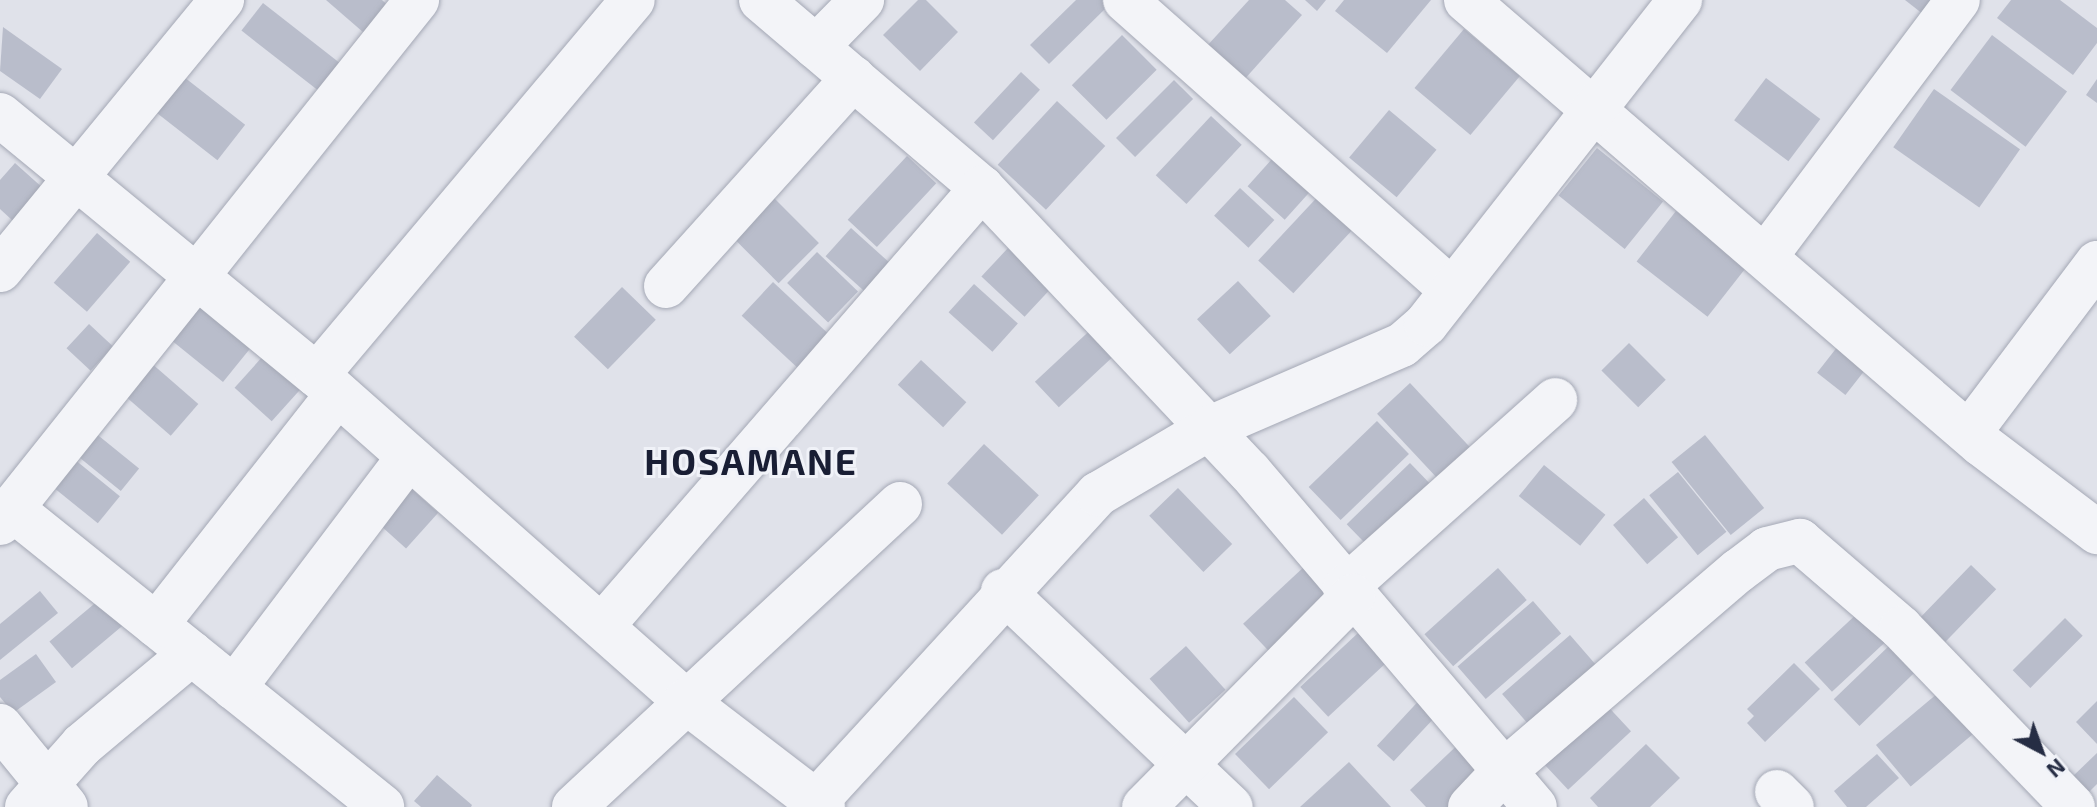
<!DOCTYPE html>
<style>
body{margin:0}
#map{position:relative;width:2097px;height:807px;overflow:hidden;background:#e0e2ea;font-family:"Exo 2",sans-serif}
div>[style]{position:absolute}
.building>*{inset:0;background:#b9bdcb;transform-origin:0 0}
.roads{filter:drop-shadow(0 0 2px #a4a8b5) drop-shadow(0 0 2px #a4a8b5)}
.minor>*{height:44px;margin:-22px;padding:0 22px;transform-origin:22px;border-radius:22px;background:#f3f4f8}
span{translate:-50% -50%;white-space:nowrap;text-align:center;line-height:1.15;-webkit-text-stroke:6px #f0f2f8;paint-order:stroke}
.district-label{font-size:36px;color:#191e34;font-weight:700;letter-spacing:2px}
.north{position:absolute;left:2001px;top:711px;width:80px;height:80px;-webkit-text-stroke:6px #f0f2f8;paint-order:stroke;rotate:139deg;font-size:22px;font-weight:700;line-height:32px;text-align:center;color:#262d44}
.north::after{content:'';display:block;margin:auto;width:28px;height:36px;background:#262d44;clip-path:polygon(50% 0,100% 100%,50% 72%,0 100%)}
</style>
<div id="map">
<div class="building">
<i style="clip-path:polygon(326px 0,382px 0,395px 12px,371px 39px)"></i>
<i style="clip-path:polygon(918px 0,926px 0,958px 32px,920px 71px,883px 35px)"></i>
<i style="clip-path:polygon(1076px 0,1102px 0,1108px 6px,1049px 64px,1030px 45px)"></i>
<i style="clip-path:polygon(1249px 0,1285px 0,1302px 15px,1243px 81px,1206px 47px)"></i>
<i style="clip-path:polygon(1305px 0,1326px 0,1317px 11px)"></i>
<i style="clip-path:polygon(1344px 0,1431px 0,1387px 53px,1335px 11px)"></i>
<i style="clip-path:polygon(1905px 0,1943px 0,1928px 18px)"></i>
<i style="clip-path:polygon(2011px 0,2060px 0,2097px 28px,2097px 43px,2073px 75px,1997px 18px)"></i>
<i style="left:263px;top:3px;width:106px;height:35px;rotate:38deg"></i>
<i style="clip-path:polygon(3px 27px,62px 69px,40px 99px,0 71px)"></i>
<i style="left:1464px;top:29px;width:73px;height:77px;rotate:40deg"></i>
<i style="left:1122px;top:35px;width:49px;height:71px;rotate:45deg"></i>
<i style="left:1992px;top:35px;width:94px;height:69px;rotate:37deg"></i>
<i style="left:175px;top:70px;width:89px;height:45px;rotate:38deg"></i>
<i style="left:1021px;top:72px;width:26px;height:69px;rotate:43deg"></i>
<i style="left:1766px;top:78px;width:68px;height:53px;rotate:37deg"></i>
<i style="clip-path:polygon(2097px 79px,2097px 103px,2086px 95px)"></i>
<i style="left:1174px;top:80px;width:27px;height:82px;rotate:45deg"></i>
<i style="left:1934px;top:89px;width:105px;height:71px;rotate:35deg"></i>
<i style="left:1057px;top:101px;width:66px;height:87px;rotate:43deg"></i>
<i style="left:1389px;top:110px;width:62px;height:62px;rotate:40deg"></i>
<i style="left:1211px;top:116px;width:42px;height:81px;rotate:43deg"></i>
<i style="left:1597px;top:148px;width:85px;height:61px;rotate:39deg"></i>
<i style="left:907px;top:156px;width:40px;height:87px;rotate:43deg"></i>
<i style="left:1273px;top:158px;width:50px;height:38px;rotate:42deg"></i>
<i style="clip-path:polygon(15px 163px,54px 198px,25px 232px,0 209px,0 180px)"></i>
<i style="left:1240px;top:188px;width:47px;height:38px;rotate:43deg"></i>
<i style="left:1323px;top:191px;width:48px;height:95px;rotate:43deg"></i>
<i style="left:768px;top:192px;width:72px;height:57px;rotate:45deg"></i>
<i style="left:1676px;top:211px;width:90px;height:64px;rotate:38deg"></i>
<i style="left:851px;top:228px;width:62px;height:38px;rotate:42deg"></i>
<i style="left:97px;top:233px;width:44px;height:66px;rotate:41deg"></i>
<i style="left:1008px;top:248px;width:59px;height:39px;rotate:43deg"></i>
<i style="left:817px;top:252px;width:57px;height:43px;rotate:44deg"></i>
<i style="left:1238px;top:281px;width:48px;height:56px;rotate:47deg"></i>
<i style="left:773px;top:282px;width:79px;height:46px;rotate:43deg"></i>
<i style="left:974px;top:284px;width:59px;height:38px;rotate:42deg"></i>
<i style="left:622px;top:287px;width:47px;height:69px;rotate:44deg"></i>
<i style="left:196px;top:301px;width:72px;height:46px;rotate:39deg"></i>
<i style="left:1100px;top:321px;width:35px;height:89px;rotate:47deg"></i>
<i style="left:89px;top:324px;width:33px;height:33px;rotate:43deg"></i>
<i style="left:1629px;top:343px;width:52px;height:39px;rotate:45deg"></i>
<i style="left:1838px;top:346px;width:36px;height:34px;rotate:38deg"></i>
<i style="left:264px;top:355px;width:50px;height:44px;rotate:42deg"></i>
<i style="left:921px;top:360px;width:62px;height:34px;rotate:43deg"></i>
<i style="left:150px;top:362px;width:64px;height:42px;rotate:41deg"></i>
<i style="left:1410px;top:383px;width:101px;height:45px;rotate:47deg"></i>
<i style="left:1377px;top:421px;width:46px;height:95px;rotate:46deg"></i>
<i style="left:94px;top:432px;width:58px;height:29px;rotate:39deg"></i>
<i style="left:1705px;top:435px;width:94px;height:43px;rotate:51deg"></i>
<i style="left:984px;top:444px;width:75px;height:54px;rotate:43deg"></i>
<i style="left:74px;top:459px;width:59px;height:35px;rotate:39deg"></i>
<i style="left:1410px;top:463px;width:42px;height:88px;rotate:46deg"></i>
<i style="left:1544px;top:465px;width:79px;height:40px;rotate:39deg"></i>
<i style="left:1678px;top:472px;width:77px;height:37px;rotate:51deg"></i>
<i style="left:404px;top:482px;width:46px;height:48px;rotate:42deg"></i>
<i style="left:1178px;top:488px;width:78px;height:40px;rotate:46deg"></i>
<i style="left:1644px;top:498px;width:52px;height:41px;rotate:49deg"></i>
<i style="left:1306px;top:565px;width:42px;height:86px;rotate:47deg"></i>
<i style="left:1971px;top:565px;width:35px;height:74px;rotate:44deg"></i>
<i style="left:1498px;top:568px;width:43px;height:99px;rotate:48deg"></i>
<i style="clip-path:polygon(40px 591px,58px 613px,0 660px,0 624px)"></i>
<i style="left:100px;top:599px;width:35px;height:66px;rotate:50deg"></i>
<i style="left:1533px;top:601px;width:43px;height:100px;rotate:49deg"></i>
<i style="left:1861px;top:610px;width:40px;height:77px;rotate:47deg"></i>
<i style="left:2065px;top:618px;width:25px;height:74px;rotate:45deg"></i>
<i style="left:1358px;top:633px;width:41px;height:79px;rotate:47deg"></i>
<i style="left:1570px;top:635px;width:46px;height:90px;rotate:49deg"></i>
<i style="left:1892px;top:643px;width:37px;height:81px;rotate:46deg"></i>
<i style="left:1186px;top:646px;width:59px;height:49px;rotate:48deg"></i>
<i style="clip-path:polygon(36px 654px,56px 682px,13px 713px,0 697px,0 680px)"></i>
<i style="clip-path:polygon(1794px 663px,1820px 689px,1765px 742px,1747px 723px,1754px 716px,1747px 709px)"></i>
<i style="left:1426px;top:693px;width:23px;height:72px;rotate:43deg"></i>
<i style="left:1938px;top:693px;width:54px;height:81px;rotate:50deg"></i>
<i style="left:1294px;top:697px;width:49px;height:82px;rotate:46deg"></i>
<i style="left:1601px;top:699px;width:44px;height:86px;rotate:47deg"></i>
<i style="clip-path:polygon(2097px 701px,2097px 744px,2076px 722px)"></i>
<i style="clip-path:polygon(1467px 736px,1499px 770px,1460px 807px,1426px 807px,1410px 790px)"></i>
<i style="clip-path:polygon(1646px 744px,1680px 778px,1650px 807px,1598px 807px,1590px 798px)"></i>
<i style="clip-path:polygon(2097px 753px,2097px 784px,2086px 795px,2071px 778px)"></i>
<i style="clip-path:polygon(1877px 754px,1899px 778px,1866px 807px,1847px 807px,1834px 791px)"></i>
<i style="clip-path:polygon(1349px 762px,1391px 807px,1300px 807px)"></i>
<i style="clip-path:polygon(437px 775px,472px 805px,471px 807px,421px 807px,414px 801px)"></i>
</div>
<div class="roads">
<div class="minor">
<i style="left:761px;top:0;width:290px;rotate:40.4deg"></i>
<i style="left:982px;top:188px;width:389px;rotate:46.7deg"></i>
<i style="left:1249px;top:471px;width:441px;rotate:49.6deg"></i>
<i style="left:1125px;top:0;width:437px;rotate:41.6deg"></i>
<i style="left:1466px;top:0;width:680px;rotate:40.77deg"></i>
<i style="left:1981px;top:444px;width:146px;rotate:37.2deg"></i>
<i style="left:816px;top:47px;width:66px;rotate:-45.6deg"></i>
<i style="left:0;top:115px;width:410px;rotate:39.4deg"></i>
<i style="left:317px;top:375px;width:492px;rotate:41.5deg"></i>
<i style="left:685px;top:701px;width:174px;rotate:37.5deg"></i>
<i style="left:1765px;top:257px;width:321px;rotate:-53.1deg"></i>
<i style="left:0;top:270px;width:350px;rotate:-50.6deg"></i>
<i style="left:666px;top:286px;width:280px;rotate:-48deg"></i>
<i style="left:317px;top:375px;width:490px;rotate:-49.9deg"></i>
<i style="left:1969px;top:433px;width:213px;rotate:-53deg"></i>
<i style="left:12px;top:509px;width:475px;rotate:38.8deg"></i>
<i style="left:0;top:523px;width:669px;rotate:-51.43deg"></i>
<i style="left:1345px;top:588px;width:282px;rotate:-41.8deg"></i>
<i style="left:1003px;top:591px;width:314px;rotate:43.5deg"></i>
<i style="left:156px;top:625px;width:294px;rotate:-51.8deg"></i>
<i style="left:602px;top:626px;width:580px;rotate:-49.06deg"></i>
<i style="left:234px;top:688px;width:290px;rotate:-52.9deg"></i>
<i style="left:0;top:726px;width:104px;rotate:50.8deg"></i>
<i style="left:1777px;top:792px;width:21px;rotate:45deg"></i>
<i style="left:27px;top:807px;width:83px;rotate:-48.4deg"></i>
<i style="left:82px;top:745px;width:143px;rotate:-39.9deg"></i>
<i style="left:574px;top:807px;width:445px;rotate:-42.9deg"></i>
<i style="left:811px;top:807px;width:425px;rotate:-47.5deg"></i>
<i style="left:1098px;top:494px;width:130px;rotate:-30.5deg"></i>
<i style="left:1210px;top:428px;width:209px;rotate:-23.4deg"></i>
<i style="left:1402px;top:345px;width:32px;rotate:-41deg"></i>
<i style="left:1426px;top:324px;width:412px;rotate:-51.9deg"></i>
<i style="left:1144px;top:807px;width:297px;rotate:-45.3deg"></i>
<i style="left:1470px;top:807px;width:47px;rotate:-46.7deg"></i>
<i style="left:1502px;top:773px;width:311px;rotate:-40.6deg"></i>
<i style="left:1738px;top:571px;width:36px;rotate:-37deg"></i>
<i style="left:1767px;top:549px;width:34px;rotate:-14deg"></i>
<i style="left:1800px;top:541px;width:133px;rotate:40.7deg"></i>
<i style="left:1901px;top:628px;width:248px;rotate:46.1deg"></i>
</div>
</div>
<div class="district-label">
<span style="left:751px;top:461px">HOSAMANE</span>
</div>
<div class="north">N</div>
</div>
